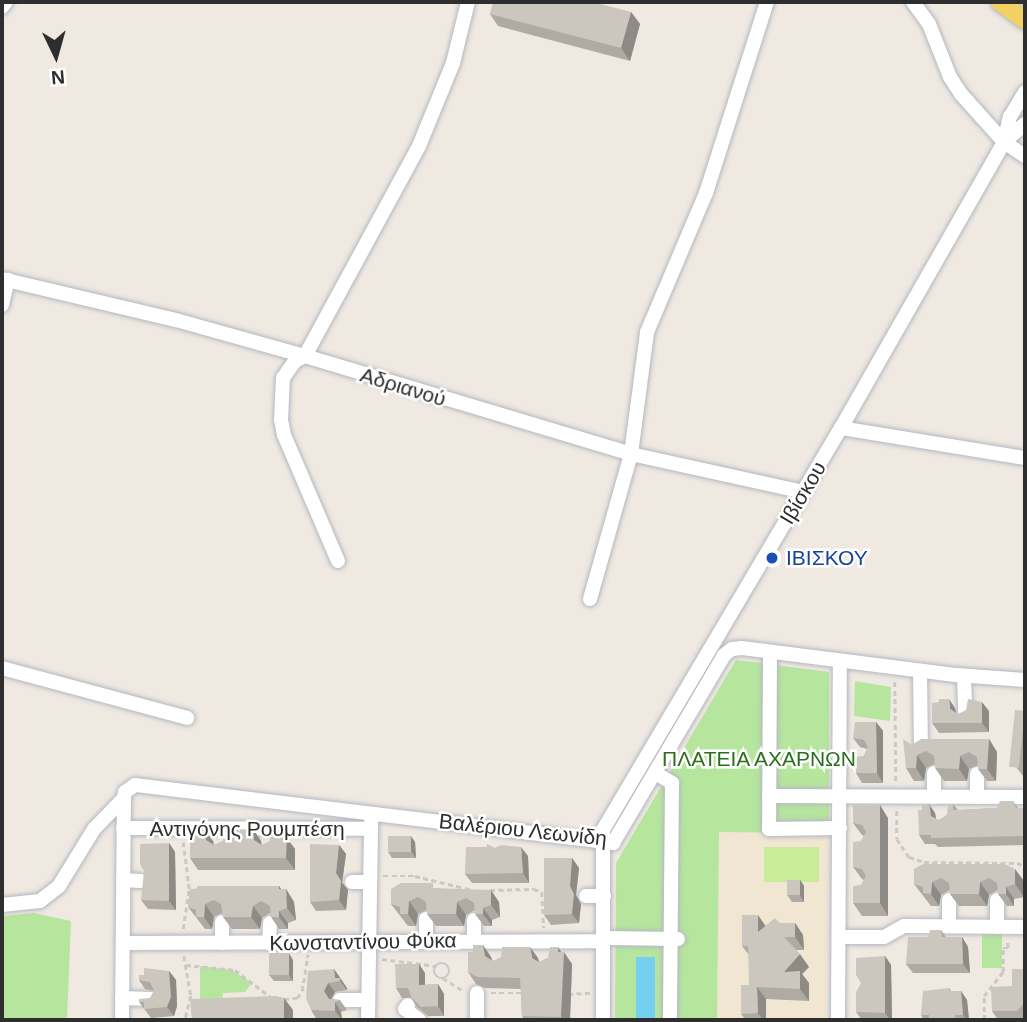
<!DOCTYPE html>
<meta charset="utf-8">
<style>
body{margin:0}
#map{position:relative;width:1027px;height:1022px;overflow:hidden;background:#efe9e1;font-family:Arial,sans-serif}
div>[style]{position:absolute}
.education>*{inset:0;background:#f0e6d1;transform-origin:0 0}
.green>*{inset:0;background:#b6e59e;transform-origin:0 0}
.pitch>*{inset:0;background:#c9ec9a;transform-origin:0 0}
.water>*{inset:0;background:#75cff0;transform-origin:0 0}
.path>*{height:2.5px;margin-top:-1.25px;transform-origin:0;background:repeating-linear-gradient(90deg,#c9c9c9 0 5px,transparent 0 8.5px)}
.path>.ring{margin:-1.25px;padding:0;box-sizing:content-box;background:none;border:2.5px solid #c9c9c9;border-radius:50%}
.roads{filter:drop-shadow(0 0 2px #b4b7c1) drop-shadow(0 0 2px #b4b7c1)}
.minor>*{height:14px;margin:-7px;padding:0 7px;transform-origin:7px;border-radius:7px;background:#fff}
.major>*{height:18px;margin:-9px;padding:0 9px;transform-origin:9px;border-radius:9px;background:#f2d163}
.wall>*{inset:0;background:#afaba4}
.shaded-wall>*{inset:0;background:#8e8b86}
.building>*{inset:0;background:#cbc7bf;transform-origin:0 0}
.dots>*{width:19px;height:19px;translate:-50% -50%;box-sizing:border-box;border:4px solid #fff;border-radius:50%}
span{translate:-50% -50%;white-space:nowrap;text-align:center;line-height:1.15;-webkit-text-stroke:5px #fff;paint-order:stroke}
.street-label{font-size:21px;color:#2e2e2e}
.transit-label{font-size:21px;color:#164399}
.left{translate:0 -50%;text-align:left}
.park-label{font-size:21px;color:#2c6e1b}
.frame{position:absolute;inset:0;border:4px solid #2e2e2e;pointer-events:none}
.north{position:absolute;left:21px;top:21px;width:70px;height:70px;-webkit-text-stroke:5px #fff;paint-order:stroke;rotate:175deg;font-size:19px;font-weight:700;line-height:28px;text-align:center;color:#2e2e2e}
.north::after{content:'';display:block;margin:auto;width:24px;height:32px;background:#2e2e2e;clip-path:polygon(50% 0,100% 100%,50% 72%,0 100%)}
</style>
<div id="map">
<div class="education">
<i style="left:719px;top:832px;width:110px;height:188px;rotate:1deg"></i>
</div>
<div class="green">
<i style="clip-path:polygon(736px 660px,829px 672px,829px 833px,719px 832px,717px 1020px,615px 1020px,616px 863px)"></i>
<i style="clip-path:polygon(855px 681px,891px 687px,890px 721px,854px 716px)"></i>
<i style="clip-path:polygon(34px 913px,71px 921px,67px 1020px,2px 1020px,2px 916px)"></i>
<i style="left:982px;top:933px;width:20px;height:35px"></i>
<i style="clip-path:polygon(200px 966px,231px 970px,252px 983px,245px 992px,223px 993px,222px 1000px,200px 1001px)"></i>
</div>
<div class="pitch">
<i style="left:764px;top:847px;width:55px;height:35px"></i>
</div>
<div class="water">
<i style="left:636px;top:957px;width:19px;height:63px"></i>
</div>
<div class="path">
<i style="left:895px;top:682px;width:101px;rotate:89.4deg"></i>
<i style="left:897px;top:811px;width:28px;rotate:90deg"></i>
<i style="left:897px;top:839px;width:22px;rotate:56deg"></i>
<i style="left:909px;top:857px;width:16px;rotate:18deg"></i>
<i style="left:924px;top:862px;width:93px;rotate:0.6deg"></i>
<i style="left:1017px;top:863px;width:9px;rotate:21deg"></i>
<i style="left:383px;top:876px;width:32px"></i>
<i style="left:415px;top:876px;width:60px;rotate:13.6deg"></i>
<i style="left:490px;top:890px;width:44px;rotate:-1.3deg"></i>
<i style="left:534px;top:889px;width:9px;rotate:21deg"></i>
<i style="left:542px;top:892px;width:36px;rotate:87deg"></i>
<i style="left:183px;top:929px;width:40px;rotate:-81.5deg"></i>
<i style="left:189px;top:889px;width:47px;rotate:-97.3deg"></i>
<i style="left:184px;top:956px;width:41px;rotate:80.1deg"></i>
<i style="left:191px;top:996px;width:25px;rotate:104deg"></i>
<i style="left:382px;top:959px;width:55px;rotate:7.3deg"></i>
<i class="ring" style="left:434px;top:963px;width:13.5px;height:13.5px"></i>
<i style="left:186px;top:965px;width:49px;rotate:5.8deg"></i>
<i style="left:235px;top:970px;width:45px;rotate:36.9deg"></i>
<i style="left:443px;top:978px;width:25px;rotate:32deg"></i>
<i style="left:491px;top:993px;width:32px"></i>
<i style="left:568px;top:994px;width:22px;rotate:-3deg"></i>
<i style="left:284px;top:999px;width:13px;rotate:-4deg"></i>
<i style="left:297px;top:998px;width:9px;rotate:-54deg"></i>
<i style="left:302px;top:991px;width:37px;rotate:-81deg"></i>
<i style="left:984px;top:1020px;width:24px;rotate:-90deg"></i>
<i style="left:984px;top:996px;width:31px;rotate:-52deg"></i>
<i style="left:1003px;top:972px;width:24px;rotate:-90deg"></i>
<i style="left:1003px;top:948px;width:5px"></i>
<i style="left:1008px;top:948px;width:8px;rotate:-97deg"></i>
</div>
<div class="roads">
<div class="minor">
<i style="left:913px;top:2px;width:27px;rotate:54deg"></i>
<i style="left:929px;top:24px;width:57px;rotate:68.4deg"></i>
<i style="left:950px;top:77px;width:20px;rotate:57deg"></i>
<i style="left:961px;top:94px;width:64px;rotate:48.1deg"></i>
<i style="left:1004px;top:142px;width:25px;rotate:34deg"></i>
<i style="left:2px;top:7px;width:6px;rotate:-51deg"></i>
<i style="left:1004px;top:142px;width:28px;rotate:-41deg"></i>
<i style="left:2px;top:279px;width:179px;rotate:13.3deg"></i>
<i style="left:176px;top:320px;width:134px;rotate:15.6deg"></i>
<i style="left:305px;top:356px;width:340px;rotate:16.7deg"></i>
<i style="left:631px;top:454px;width:177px;rotate:12.4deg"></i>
<i style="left:2px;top:305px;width:26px;rotate:-77deg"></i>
<i style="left:841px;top:428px;width:186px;rotate:9.3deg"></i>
<i style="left:338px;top:561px;width:137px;rotate:-113.2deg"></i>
<i style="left:284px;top:435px;width:15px;rotate:-101deg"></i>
<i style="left:281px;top:420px;width:42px;rotate:-87.3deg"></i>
<i style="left:283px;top:378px;width:21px;rotate:-55deg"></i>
<i style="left:295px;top:361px;width:11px;rotate:-27deg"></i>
<i style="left:305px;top:356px;width:239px;rotate:-61.5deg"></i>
<i style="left:419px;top:146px;width:90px;rotate:-67.7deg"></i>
<i style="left:453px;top:63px;width:63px;rotate:-76.2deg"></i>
<i style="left:590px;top:599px;width:151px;rotate:-74.2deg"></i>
<i style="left:631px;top:454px;width:123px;rotate:-82.5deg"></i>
<i style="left:647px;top:332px;width:151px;rotate:-67deg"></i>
<i style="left:706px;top:193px;width:201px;rotate:-72.3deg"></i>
<i style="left:770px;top:652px;width:177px;rotate:90.3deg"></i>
<i style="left:769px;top:829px;width:71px;rotate:-0.8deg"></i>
<i style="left:2px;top:668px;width:192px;rotate:15.1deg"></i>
<i style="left:920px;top:671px;width:77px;rotate:89.3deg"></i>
<i style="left:964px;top:676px;width:38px;rotate:88deg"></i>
<i style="left:655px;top:773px;width:20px;rotate:30deg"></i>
<i style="left:672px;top:783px;width:237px;rotate:90.5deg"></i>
<i style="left:934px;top:773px;width:24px;rotate:90deg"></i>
<i style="left:977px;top:774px;width:23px;rotate:90deg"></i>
<i style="left:769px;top:796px;width:256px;rotate:0.2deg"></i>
<i style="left:123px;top:828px;width:247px;rotate:0.2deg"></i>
<i style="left:123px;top:880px;width:18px;rotate:3deg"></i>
<i style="left:352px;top:882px;width:18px"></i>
<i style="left:586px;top:896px;width:18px"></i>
<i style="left:2px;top:905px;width:38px;rotate:-6deg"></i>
<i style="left:40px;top:901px;width:24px;rotate:-38deg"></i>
<i style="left:59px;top:886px;width:67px;rotate:-58.4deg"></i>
<i style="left:94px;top:829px;width:43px;rotate:-45.9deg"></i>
<i style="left:474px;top:920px;width:20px;rotate:90deg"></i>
<i style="left:949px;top:926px;width:26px;rotate:-90deg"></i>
<i style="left:997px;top:927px;width:27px;rotate:-90deg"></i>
<i style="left:839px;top:937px;width:45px"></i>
<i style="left:884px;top:937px;width:23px;rotate:-29deg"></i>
<i style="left:904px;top:926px;width:121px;rotate:0.5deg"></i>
<i style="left:603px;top:938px;width:75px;rotate:0.8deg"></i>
<i style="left:426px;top:940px;width:21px;rotate:-90deg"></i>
<i style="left:123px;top:943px;width:480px;rotate:-0.2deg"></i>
<i style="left:222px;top:943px;width:21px;rotate:-90deg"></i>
<i style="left:269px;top:943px;width:20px;rotate:-87deg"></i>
<i style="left:477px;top:993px;width:27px;rotate:90deg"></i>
<i style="left:122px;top:998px;width:29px;rotate:2deg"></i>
<i style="left:340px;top:1000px;width:28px"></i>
<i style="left:408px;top:1005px;width:5px;rotate:127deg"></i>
<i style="left:405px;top:1009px;width:18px;rotate:38deg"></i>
<i style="left:122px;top:1020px;width:222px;rotate:-89.5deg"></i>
<i style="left:124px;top:798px;width:6px;rotate:-81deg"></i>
<i style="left:125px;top:792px;width:12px;rotate:-35deg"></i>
<i style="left:135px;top:785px;width:482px;rotate:6.9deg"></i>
<i style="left:613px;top:843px;width:218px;rotate:-59.4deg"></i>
<i style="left:724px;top:655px;width:10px;rotate:-37deg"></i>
<i style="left:732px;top:649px;width:10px;rotate:-6deg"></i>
<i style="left:742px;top:648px;width:217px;rotate:7.2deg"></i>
<i style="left:957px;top:675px;width:68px;rotate:4.2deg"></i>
<i style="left:368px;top:1020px;width:198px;rotate:-89.1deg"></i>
<i style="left:603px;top:1020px;width:190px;rotate:-90deg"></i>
<i style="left:603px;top:830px;width:467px;rotate:-59.4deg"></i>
<i style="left:841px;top:428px;width:329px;rotate:-60.3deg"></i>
<i style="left:1004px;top:142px;width:26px;rotate:-77deg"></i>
<i style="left:1010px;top:117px;width:29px;rotate:-59deg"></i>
<i style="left:838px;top:1020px;width:359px;rotate:-89.7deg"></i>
</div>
<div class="major">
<i style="left:1000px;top:2px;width:31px;rotate:36deg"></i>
</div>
</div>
<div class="wall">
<i style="clip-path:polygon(631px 12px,640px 24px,630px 61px,498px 26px,490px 14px)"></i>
<i style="clip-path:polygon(955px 708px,956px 713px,958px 714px,989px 711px,989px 732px,939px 733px,932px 723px)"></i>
<i style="clip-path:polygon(1025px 711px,1025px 776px,1023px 776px,1016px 767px)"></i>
<i style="clip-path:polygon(876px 722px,883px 731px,883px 783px,862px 783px,856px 773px,867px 749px,860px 747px,853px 738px)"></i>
<i style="clip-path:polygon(989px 739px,997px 752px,996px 781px,987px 781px,978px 769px,978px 765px,969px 769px,967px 781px,944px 781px,935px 768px,935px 764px,926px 768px,924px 781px,914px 781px,906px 768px,912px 745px)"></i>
<i style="clip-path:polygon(1013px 801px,1018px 808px,1025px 808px,1025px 845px,938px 847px,935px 844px,925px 844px,919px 835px,922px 810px,935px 813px,936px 819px,939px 820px,947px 815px,953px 804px,958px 810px,997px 808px)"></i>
<i style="clip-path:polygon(888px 818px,888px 916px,862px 916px,853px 903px,864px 880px,862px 879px,853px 867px,861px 841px,864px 836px,862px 835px,853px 823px)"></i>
<i style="clip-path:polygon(253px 829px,261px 841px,262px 845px,285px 836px,295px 849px,295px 870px,198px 870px,190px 858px,213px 841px,214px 845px)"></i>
<i style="clip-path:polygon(415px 842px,416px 858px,392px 858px,388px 852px)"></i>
<i style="clip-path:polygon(169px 843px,175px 852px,176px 910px,148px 909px,141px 900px)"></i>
<i style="clip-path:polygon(339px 845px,346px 854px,342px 883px,348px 890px,346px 910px,316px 911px,310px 902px)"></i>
<i style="clip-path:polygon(495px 848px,528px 856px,529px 883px,472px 883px,465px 874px)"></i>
<i style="clip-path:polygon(572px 858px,579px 868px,576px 895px,581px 904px,579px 923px,551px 925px,544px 915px)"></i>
<i style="clip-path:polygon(914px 869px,1024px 881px,1024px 897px,1014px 899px,1014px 906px,1007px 906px,998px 894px,998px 890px,989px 895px,987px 906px,959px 906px,950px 894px,950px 890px,941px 895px,939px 906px,931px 906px,914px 884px)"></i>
<i style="clip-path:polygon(800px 880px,804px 886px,804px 902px,792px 902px,787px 895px)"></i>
<i style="clip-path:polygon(279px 886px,281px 889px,286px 889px,294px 902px,296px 920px,288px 923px,288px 929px,279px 929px,271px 917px,270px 913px,262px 918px,260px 929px,232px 929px,223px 917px,222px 913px,214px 917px,212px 929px,205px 929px,188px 907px,190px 889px)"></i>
<i style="clip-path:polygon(437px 888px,499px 902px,500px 917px,492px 920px,492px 926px,484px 926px,475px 914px,475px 910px,466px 915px,464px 926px,436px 926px,427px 914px,427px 910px,418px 914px,416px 926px,408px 926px,391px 904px)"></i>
<i style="clip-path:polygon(780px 923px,795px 923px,803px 935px,804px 950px,796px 950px,809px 967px,802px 974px,809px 983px,809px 1001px,766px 999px,766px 1020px,746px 1020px,741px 1014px,749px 985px,749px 955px,742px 946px,766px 926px)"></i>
<i style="clip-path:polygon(941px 930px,946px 937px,962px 937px,968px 947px,970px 973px,913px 973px,906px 964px,928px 937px)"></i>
<i style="clip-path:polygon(483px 945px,491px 957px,493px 961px,538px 958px,539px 962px,561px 952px,572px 964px,570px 1020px,525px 1020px,522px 1016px,521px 989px,485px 988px,476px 984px,468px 972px,473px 952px)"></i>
<i style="clip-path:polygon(885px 956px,891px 965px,892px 1020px,862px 1020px,856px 1012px)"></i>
<i style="clip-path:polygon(293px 960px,293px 981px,274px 981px,269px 975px)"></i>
<i style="clip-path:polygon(334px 969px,347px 988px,347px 990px,335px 992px,331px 999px,340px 1000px,347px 1010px,341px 1012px,342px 1020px,317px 1020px,311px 1010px)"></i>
<i style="clip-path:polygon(1025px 969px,1025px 1018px,1024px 1020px,998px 1020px,992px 1011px)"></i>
<i style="clip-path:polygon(169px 971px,176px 980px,177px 1006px,174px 1016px,151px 1018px,139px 1002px,150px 998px,154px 991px,145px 989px,139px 980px,144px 975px)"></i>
<i style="clip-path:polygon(425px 973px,425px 985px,438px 984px,444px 994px,444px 1016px,428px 1016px,417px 1007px,411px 998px,402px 998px,396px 988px)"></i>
<i style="clip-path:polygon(949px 988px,951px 991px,961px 991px,967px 1000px,969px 1020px,924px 1020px,921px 1015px)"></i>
</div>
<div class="shaded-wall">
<i style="clip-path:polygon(631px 12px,640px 24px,630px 61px,621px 48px)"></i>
<i style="clip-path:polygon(949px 699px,955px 708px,957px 718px,950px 709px)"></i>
<i style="clip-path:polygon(982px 702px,989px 711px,989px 732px,982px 723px)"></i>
<i style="clip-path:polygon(876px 722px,883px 731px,883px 783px,877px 773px)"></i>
<i style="clip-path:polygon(989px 739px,997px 752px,996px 781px,987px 769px)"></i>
<i style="clip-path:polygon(917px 755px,926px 768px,924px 781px,916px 768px)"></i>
<i style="clip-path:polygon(960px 756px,969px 769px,967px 781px,959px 769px)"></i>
<i style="clip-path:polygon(929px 804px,935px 813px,937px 825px,931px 816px)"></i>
<i style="clip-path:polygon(880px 805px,888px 818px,888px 916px,880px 903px)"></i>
<i style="clip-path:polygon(204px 829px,213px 841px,215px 853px,206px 840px)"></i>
<i style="clip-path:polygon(253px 829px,261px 841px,262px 852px,254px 840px)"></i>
<i style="clip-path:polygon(280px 829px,295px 849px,295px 870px,286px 858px,280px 836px)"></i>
<i style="clip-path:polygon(411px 836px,415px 842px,416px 858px,411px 851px)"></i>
<i style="clip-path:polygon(169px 843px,175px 852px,176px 910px,169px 901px)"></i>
<i style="clip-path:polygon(339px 845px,346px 854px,342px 883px,336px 873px)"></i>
<i style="clip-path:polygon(521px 847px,528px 856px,529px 883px,523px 873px)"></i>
<i style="clip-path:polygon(572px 858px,579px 868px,576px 895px,581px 904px,579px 923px,572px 914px,570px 886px)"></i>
<i style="clip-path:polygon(1015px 869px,1024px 881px,1024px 897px,1015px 884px)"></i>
<i style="clip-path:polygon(800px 880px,804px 886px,804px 902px,800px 895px)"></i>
<i style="clip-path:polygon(341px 881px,348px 890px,346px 910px,339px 900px)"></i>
<i style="clip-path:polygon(932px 882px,941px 895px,939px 906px,931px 894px)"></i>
<i style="clip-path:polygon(980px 882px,989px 895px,987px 906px,979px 894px)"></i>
<i style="clip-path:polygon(279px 886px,287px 897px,286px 889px,294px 902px,296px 920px,287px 908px,279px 889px)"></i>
<i style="clip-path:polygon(1006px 887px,1014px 899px,1014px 906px,1006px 894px)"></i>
<i style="clip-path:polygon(491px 890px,499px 902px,500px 917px,491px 905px)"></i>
<i style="clip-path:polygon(409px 901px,418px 914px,416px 926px,408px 914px)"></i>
<i style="clip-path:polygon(457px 902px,466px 915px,464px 926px,456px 914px)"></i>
<i style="clip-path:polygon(205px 904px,214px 917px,212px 929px,204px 917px)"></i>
<i style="clip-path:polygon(253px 906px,262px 918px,260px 929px,251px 917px)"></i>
<i style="clip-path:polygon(483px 908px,492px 920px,492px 926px,483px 914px)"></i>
<i style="clip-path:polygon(279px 911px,288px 923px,288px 929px,279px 917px)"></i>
<i style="clip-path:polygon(758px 915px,767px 928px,758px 932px)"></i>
<i style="clip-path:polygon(795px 923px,803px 935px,804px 950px,795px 937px)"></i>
<i style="clip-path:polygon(962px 937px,968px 947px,970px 973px,963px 964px)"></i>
<i style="clip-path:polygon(483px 945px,491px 957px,493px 968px,485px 956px)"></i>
<i style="clip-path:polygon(530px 947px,538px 958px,540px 969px,532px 958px)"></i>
<i style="clip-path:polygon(558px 947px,564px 956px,564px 952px,572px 964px,570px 1020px,564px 1020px,561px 1017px)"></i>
<i style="clip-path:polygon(289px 953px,293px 960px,293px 981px,289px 975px)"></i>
<i style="clip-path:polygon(800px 954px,809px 967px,802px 974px,809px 983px,809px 1001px,800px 989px,784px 972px)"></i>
<i style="clip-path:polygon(885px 956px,891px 965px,892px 1020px,890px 1020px,885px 1013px)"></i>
<i style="clip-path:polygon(419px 964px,425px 973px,425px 994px,419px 985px)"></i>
<i style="clip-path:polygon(334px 969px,347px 988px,347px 990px,340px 981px,335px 978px)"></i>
<i style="clip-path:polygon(169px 971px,176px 980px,177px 1006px,174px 1016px,167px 1007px)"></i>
<i style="clip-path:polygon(328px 983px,335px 992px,330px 1001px,324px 991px)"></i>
<i style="clip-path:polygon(438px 984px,444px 994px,444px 1016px,438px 1006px)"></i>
<i style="clip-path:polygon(757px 987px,766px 999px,766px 1020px,763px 1020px,758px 1013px)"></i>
<i style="clip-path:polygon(961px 991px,967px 1000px,969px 1020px,967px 1020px,963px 1015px)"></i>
<i style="clip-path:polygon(284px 998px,293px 1010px,293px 1020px,284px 1020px)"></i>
<i style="clip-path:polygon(335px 1002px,341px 1012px,342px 1020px,335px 1011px)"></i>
</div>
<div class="building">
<i style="clip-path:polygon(493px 2px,593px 2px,631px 12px,621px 48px,490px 14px)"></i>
<i style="clip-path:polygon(939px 699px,949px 699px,950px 709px,958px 714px,966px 710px,968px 699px,982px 702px,982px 723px,932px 723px,932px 703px,939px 702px)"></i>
<i style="left:1015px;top:710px;width:10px;height:57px;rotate:6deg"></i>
<i style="clip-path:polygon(855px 722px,876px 722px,877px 773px,856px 773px,853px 757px,864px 756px,868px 747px,864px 740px,853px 738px)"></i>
<i style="clip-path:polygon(903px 739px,912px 745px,921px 739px,989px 739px,987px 769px,978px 769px,977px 757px,969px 752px,960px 756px,959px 769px,935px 768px,934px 756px,926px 751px,917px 755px,916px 768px,906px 768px)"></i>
<i style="clip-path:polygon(1000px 801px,1013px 801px,1016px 808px,1025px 808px,1025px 836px,931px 838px,931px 835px,919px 835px,918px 810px,922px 810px,922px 804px,929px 804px,931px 816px,939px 820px,947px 815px,948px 804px,953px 804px,953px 810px,958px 810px,997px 808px)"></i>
<i style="clip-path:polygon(853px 805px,880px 805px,880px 903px,853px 903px,853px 886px,861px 885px,866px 876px,862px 869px,853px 867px,853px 842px,861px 841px,866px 832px,862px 825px,853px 823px)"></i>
<i style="clip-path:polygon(197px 829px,204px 829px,206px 840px,214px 845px,223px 841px,224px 830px,253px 829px,254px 840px,262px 845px,270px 841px,272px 829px,280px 829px,280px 836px,287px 836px,286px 858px,190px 858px,190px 836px,197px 836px)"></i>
<i style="left:388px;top:836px;width:23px;height:16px"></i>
<i style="clip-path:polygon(169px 843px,169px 901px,141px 900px,144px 871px,140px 864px,140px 844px)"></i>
<i style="clip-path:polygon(310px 844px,339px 845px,336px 873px,341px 881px,339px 900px,310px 902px)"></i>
<i style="clip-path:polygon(487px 844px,495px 848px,501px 845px,521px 847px,523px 873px,465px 874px,466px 847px,487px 847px)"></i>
<i style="clip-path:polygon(544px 858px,572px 858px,570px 886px,574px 894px,572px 914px,544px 915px)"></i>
<i style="clip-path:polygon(923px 864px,1005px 864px,1015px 869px,1015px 884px,1006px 887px,1006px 894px,998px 894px,997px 883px,989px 878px,980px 882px,979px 894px,950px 894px,949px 883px,941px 878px,932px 882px,931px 894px,923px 893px,923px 887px,914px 884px,914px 869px)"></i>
<i style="left:787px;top:880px;width:13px;height:15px"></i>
<i style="clip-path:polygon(401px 883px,433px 883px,433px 888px,491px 890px,491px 905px,483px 908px,483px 914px,475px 914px,474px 903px,466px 898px,457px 902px,456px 914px,427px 914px,426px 902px,418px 897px,409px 901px,408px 914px,400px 914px,400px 907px,391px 904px,391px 889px)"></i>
<i style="clip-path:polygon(197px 886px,279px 886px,279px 889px,286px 889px,287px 908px,279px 911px,279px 917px,271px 917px,270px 906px,261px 901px,253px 906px,251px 917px,223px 917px,221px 904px,214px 900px,205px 904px,204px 917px,196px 917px,196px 910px,188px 907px,190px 889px,197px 889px)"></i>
<i style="clip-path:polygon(742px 915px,758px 915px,758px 932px,775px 918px,780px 923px,795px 923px,795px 937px,784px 937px,800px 954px,784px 972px,800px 971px,800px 989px,757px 987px,758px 1013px,741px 1014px,741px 985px,749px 985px,748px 946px,742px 946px)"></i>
<i style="clip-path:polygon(930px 930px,941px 930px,942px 937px,962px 937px,963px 964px,906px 964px,908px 937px,928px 937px)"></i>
<i style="clip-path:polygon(473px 945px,483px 945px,485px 956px,493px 961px,501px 957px,502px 947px,530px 947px,532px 958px,539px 962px,548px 958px,550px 947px,558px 947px,558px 952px,564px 952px,561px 1017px,522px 1016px,520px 978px,477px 977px,468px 972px,468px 952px,473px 952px)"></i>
<i style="left:289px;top:953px;width:22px;height:20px;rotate:90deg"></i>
<i style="clip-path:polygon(885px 956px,885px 1013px,856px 1012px,856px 992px,861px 983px,856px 975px,856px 958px)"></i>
<i style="clip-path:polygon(395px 964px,419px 964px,419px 985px,438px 984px,438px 1006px,421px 1007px,411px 997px,408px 988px,396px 988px)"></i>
<i style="clip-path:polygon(144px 968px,169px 971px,171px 997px,167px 1007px,144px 1009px,144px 1002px,139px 1002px,139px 999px,150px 998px,154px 991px,150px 982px,139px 980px,139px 975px,144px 975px)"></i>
<i style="clip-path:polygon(334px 969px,335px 978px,340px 978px,340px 981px,328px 983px,324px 991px,329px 999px,340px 1000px,335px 1002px,335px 1011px,311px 1010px,306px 998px,308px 971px)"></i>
<i style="clip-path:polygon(1012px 969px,1025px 969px,1025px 1002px,1017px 1011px,992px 1011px,991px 987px,1012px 986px)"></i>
<i style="clip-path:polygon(949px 988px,949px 991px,961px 991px,963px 1015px,955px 1015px,955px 1020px,929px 1020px,929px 1015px,921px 1015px,923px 991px)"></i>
<i style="clip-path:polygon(276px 996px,284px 998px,284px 1020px,192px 1020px,190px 999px)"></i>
</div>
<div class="dots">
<i style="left:772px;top:558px;background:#1a4fb4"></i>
</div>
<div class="street-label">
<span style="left:403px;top:387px;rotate:17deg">Αδριανού</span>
<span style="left:803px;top:493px;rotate:-59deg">Ιβίσκου</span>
<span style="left:247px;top:829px">Αντιγόνης Ρουμπέση</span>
<span style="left:523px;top:830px;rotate:6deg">Βαλέριου Λεωνίδη</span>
<span style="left:363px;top:942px;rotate:-1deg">Κωνσταντίνου Φύκα</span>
</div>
<div class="transit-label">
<span class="left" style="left:786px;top:558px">ΙΒΙΣΚΟΥ</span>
</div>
<div class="park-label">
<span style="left:759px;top:759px">ΠΛΑΤΕΙΑ ΑΧΑΡΝΩΝ</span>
</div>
<div class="frame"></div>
<div class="north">N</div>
</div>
